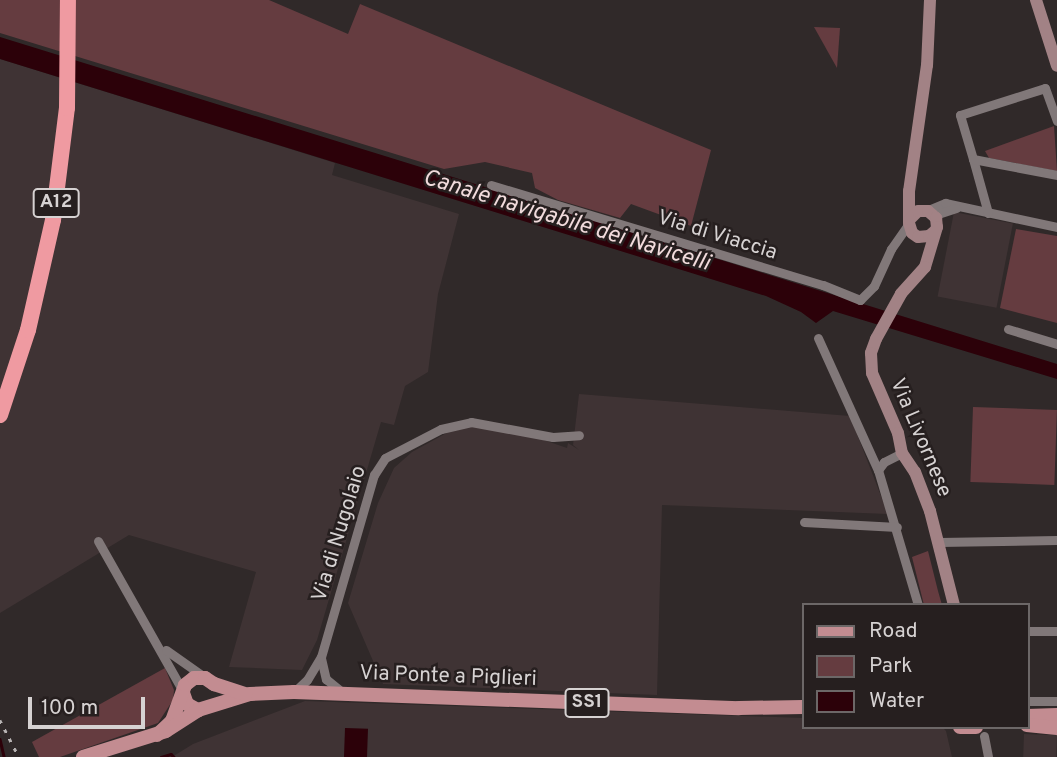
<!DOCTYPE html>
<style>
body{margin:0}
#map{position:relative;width:1057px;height:757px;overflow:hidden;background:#302929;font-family:Overpass,sans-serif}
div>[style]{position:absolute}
.built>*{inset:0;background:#3f3334;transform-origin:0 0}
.green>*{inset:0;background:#653c40;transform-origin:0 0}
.water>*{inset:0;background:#2c0109;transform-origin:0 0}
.stream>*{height:2.5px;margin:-1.25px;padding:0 1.25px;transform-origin:1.25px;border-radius:1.25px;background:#2c0109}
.street>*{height:9px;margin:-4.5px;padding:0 4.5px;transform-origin:4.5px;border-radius:4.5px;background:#817879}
.secondary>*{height:12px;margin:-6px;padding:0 6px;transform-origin:6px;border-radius:6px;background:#a28285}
.primary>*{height:14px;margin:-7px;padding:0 7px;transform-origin:7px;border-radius:7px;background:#c38c91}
.highway>*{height:16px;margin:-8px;padding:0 8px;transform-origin:8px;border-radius:8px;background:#ef9aa1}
.rail>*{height:2.5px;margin-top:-1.25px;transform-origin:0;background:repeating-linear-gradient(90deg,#b8b4b4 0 3.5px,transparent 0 10.5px)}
span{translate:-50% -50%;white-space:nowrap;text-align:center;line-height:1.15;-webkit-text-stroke:5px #261f1f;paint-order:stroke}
.shield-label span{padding:2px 5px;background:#261f1f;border:2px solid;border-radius:5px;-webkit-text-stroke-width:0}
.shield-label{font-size:19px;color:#d6d2d2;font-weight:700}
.street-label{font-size:21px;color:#d6d2d2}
.water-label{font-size:23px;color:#f1dbdc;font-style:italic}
.legend{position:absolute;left:802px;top:603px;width:228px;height:126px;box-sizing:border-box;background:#261f1f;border:2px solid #6c6767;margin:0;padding:9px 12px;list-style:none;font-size:21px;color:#d6d2d2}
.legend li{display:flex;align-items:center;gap:14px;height:35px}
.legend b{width:35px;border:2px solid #6c6767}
.scale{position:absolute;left:28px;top:697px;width:117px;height:32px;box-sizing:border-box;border:4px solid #d6d2d2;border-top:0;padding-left:9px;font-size:21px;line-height:24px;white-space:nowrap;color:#d6d2d2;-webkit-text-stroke:5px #261f1f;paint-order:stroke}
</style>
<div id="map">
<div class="built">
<i style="clip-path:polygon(0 59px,335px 163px,332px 175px,459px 214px,438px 294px,428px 372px,405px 386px,394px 425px,381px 422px,317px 640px,302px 670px,229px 667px,256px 572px,129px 535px,0 613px)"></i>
<i style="left:954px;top:212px;width:60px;height:86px;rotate:11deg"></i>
<i style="clip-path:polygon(579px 394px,850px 416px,888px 514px,662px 505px,657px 695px,383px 684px,348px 603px,378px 503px,394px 468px,412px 452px,452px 430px,473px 426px,532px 436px,567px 448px,568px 443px,579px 450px,573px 445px)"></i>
<i style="clip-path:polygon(305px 701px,803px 718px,803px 727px,942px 727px,946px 731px,952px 757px,172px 757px,193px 744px)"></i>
<i style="left:1024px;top:734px;width:33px;height:23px;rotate:2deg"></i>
</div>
<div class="green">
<i style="clip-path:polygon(0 0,269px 0,348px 34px,360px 4px,711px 150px,691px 226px,631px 204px,620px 218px,558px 200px,535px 188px,532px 173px,485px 162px,444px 169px,0 33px)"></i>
<i style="clip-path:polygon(814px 27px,840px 28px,837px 68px)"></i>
<i style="clip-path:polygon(1054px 126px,1057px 171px,989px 158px,985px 151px)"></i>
<i style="clip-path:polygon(1016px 229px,1057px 236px,1057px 323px,1000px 308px)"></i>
<i style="left:973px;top:407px;width:84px;height:75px;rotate:2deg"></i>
<i style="clip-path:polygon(928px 551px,938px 591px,942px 605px,924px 605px,912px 557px)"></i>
<i style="clip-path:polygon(165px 668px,174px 690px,173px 700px,158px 723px,60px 757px,39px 757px,32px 742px)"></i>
</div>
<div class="water">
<i style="clip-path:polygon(0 37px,1057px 364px,1057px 379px,833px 311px,816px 323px,801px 312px,766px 296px,0 59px)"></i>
<i style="left:345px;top:728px;width:23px;height:29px;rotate:2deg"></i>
</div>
<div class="stream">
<i style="left:0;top:739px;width:18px;rotate:77deg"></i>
<i style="left:161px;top:757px;width:10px;rotate:-17deg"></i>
<i style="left:171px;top:754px;width:4px;rotate:45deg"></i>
</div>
<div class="street">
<i style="left:973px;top:159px;width:46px;rotate:-106.5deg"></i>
<i style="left:960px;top:115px;width:89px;rotate:-17.6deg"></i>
<i style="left:1045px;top:88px;width:35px;rotate:70deg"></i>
<i style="left:491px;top:185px;width:347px;rotate:16.8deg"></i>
<i style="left:823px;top:285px;width:40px;rotate:22deg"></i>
<i style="left:860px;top:300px;width:20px;rotate:-45deg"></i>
<i style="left:874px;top:286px;width:41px;rotate:-65.3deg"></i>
<i style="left:891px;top:249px;width:32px;rotate:-55deg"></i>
<i style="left:926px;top:211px;width:21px;rotate:-23deg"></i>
<i style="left:945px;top:203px;width:115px;rotate:12.1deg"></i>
<i style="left:941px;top:213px;width:16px;rotate:-18deg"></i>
<i style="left:988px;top:213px;width:56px;rotate:-105.5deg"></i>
<i style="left:973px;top:159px;width:86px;rotate:10.8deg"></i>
<i style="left:1008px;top:329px;width:51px;rotate:17deg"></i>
<i style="left:818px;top:338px;width:145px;rotate:65.6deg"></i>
<i style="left:878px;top:470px;width:141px;rotate:73.5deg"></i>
<i style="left:878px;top:470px;width:10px;rotate:-53deg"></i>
<i style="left:884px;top:462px;width:20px;rotate:-27deg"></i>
<i style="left:804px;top:522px;width:93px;rotate:3.1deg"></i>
<i style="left:98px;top:541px;width:172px;rotate:60.5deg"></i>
<i style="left:939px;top:542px;width:118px;rotate:-1deg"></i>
<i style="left:1027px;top:631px;width:30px"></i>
<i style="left:166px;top:650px;width:45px;rotate:35.1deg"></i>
<i style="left:321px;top:658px;width:22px;rotate:77deg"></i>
<i style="left:326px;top:679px;width:21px;rotate:39deg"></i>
<i style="left:295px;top:691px;width:16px;rotate:-43deg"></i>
<i style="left:307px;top:680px;width:27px;rotate:-59deg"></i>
<i style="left:321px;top:657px;width:190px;rotate:-73.8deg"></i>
<i style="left:374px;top:475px;width:20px;rotate:-57deg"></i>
<i style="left:385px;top:458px;width:63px;rotate:-27.4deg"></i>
<i style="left:441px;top:429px;width:31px;rotate:-13deg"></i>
<i style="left:471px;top:422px;width:83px;rotate:10.4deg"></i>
<i style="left:553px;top:437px;width:26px;rotate:-4deg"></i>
<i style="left:1027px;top:701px;width:30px"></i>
<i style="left:984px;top:736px;width:21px;rotate:79deg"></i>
</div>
<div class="secondary">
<i style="left:930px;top:0;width:65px;rotate:92.6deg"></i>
<i style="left:927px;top:65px;width:127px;rotate:98.1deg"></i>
<i style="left:909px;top:191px;width:32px;rotate:90deg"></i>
<i style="left:909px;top:223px;width:10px;rotate:73deg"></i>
<i style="left:912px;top:233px;width:7px;rotate:34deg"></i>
<i style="left:918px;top:237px;width:11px;rotate:-5deg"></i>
<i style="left:929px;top:236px;width:8px;rotate:-40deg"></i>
<i style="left:1036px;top:0;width:69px;rotate:72.3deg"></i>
<i style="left:910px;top:219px;width:11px;rotate:-45deg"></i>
<i style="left:918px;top:211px;width:10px"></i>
<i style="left:928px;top:211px;width:11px;rotate:41deg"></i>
<i style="left:936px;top:218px;width:9px;rotate:84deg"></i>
<i style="left:937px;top:227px;width:42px;rotate:106.7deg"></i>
<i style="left:925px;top:267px;width:36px;rotate:132deg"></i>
<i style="left:901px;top:294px;width:51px;rotate:119.1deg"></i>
<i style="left:876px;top:339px;width:15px;rotate:110deg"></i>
<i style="left:871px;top:353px;width:20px;rotate:87deg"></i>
<i style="left:872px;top:373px;width:65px;rotate:66.6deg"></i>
<i style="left:898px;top:433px;width:20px;rotate:79deg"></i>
<i style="left:902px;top:453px;width:23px;rotate:56deg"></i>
<i style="left:915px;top:472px;width:42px;rotate:69deg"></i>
<i style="left:930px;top:511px;width:97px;rotate:75.7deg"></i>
</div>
<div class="primary">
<i style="left:183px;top:693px;width:12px;rotate:70deg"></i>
<i style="left:187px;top:704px;width:13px;rotate:29deg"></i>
<i style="left:198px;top:710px;width:54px;rotate:-17.1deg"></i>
<i style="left:250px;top:694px;width:44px;rotate:-2.6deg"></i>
<i style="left:294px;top:692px;width:445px;rotate:2.1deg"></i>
<i style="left:739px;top:708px;width:64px;rotate:-0.9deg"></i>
<i style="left:1027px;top:716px;width:30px;rotate:-2deg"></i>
<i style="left:1027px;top:725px;width:30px;rotate:6deg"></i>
<i style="left:960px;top:727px;width:16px"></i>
<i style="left:157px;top:735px;width:21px;rotate:-43deg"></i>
<i style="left:172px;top:721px;width:38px;rotate:-70deg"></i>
<i style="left:185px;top:685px;width:11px;rotate:-38deg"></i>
<i style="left:194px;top:678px;width:11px"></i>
<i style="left:205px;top:678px;width:11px;rotate:34deg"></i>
<i style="left:214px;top:684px;width:33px;rotate:18deg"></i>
<i style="left:83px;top:757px;width:87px;rotate:-17.4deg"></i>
<i style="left:166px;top:731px;width:38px;rotate:-33deg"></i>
</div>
<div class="highway">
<i style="left:0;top:415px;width:89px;rotate:-71.8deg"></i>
<i style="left:28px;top:330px;width:113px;rotate:-77.2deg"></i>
<i style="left:53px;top:220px;width:113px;rotate:-82.9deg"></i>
<i style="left:67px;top:108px;width:108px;rotate:-89.5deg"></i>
</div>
<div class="rail">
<i style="left:0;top:720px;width:42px;rotate:62.8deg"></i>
</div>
<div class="shield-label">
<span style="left:56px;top:203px">A12</span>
<span style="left:587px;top:703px">SS1</span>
</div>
<div class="street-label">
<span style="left:717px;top:236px;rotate:17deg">Via di Viaccia</span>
<span style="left:920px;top:438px;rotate:67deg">Via Livornese</span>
<span style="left:340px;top:534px;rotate:-73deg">Via di Nugolaio</span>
<span style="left:448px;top:677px;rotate:2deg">Via Ponte a Piglieri</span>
</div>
<div class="water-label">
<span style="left:566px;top:222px;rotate:17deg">Canale navigabile dei Navicelli</span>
</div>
<ul class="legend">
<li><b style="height:9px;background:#c38c91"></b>Road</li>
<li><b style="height:19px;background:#653c40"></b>Park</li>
<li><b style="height:19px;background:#2c0109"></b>Water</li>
</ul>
<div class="scale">100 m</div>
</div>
